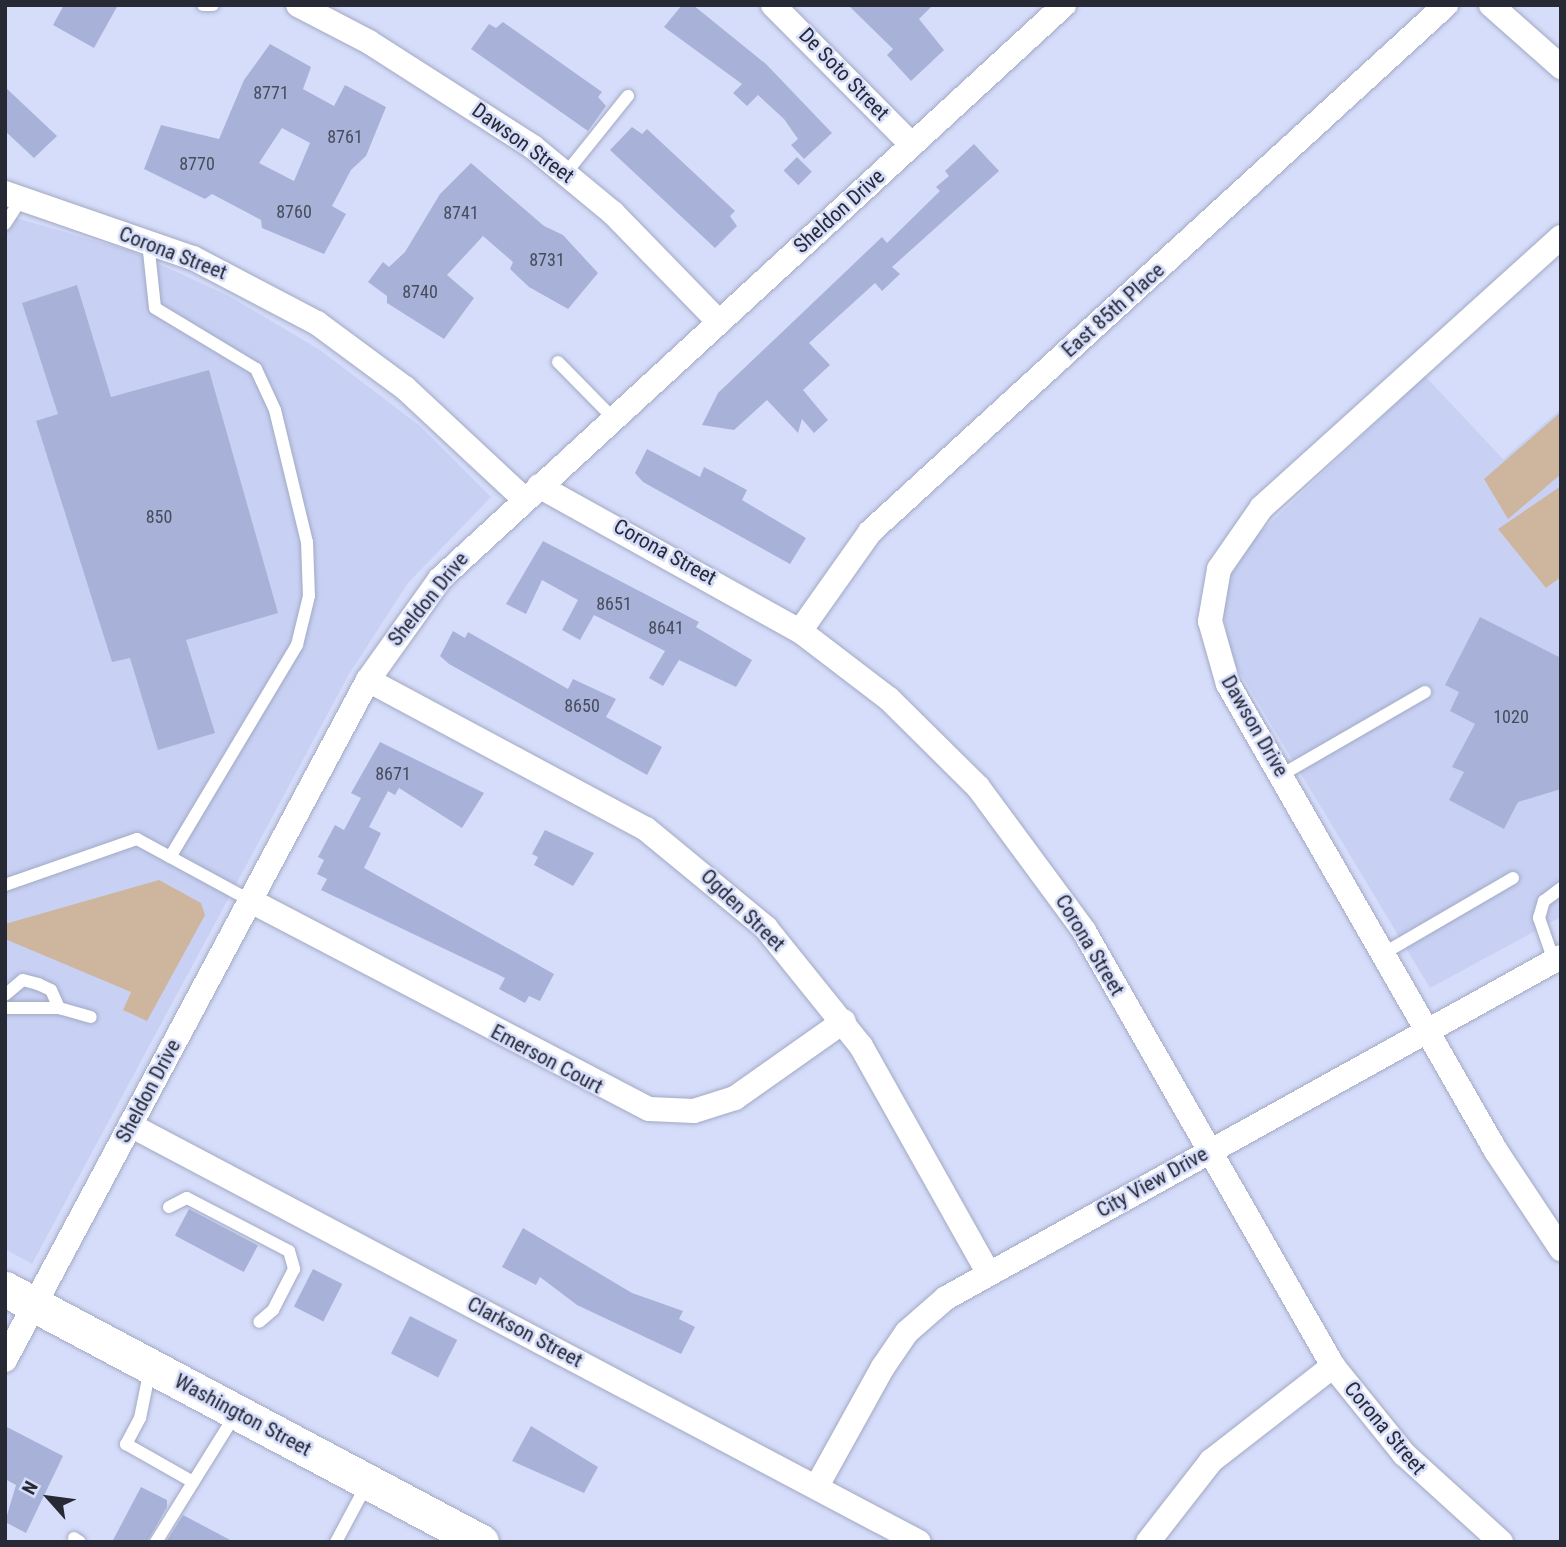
<!DOCTYPE html>
<style>
body{margin:0}
#map{position:relative;width:1566px;height:1547px;overflow:hidden;background:#d6ddfa;font-family:"Roboto Condensed",sans-serif}
div>[style]{position:absolute}
.built>*{inset:0;background:#c8d1f4}
.green>*{inset:0;background:#cdb59e}
.building>*{inset:0;background:#a8b2d8;transform-origin:0 0}
.roads{filter:drop-shadow(0 0 2px #a2a9c4) drop-shadow(0 0 2px #a2a9c4)}
.service>*{height:12px;margin:-6px;padding:0 6px;transform-origin:6px;border-radius:6px;background:#fff}
.minor>*{height:24px;margin:-12px;padding:0 12px;transform-origin:12px;border-radius:12px;background:#fff}
.secondary>*{height:35px;margin:-17.5px;padding:0 17.5px;transform-origin:17.5px;border-radius:17.5px;background:#fff}
span{translate:-50% -50%;white-space:nowrap;text-align:center;line-height:1.15;-webkit-text-stroke:5px #d6ddfa;paint-order:stroke}
.number-label{font-size:18px;color:#474c5d}
.number-label span{-webkit-text-stroke-width:0}
.street-label{font-size:21px;color:#272a34}
.frame{position:absolute;inset:0;border:7px solid #272a34;pointer-events:none}
.north{position:absolute;left:14px;top:1463px;width:70px;height:70px;-webkit-text-stroke:5px #d6ddfa;paint-order:stroke;rotate:298deg;font-size:19px;font-weight:700;line-height:28px;text-align:center;color:#272a34}
.north::after{content:'';display:block;margin:auto;width:24px;height:32px;background:#272a34;clip-path:polygon(50% 0,100% 100%,50% 72%,0 100%)}
</style>
<div id="map">
<div class="built">
<i style="clip-path:polygon(5px 215px,131px 251px,229px 296px,320px 350px,420px 426px,491px 497px,408px 583px,348px 676px,32px 1264px,5px 1249px)"></i>
<i style="clip-path:polygon(1425px 376px,1503px 459px,1561px 409px,1561px 917px,1430px 988px,1231px 658px,1224px 616px,1226px 580px,1243px 549px)"></i>
</div>
<div class="green">
<i style="clip-path:polygon(1561px 412px,1561px 474px,1508px 519px,1484px 479px)"></i>
<i style="clip-path:polygon(1561px 486px,1561px 577px,1546px 588px,1498px 529px)"></i>
<i style="clip-path:polygon(159px 880px,201px 903px,205px 915px,147px 1021px,123px 1010px,131px 992px,5px 939px,5px 924px)"></i>
</div>
<div class="building">
<i style="clip-path:polygon(64px 5px,118px 5px,94px 48px,53px 25px)"></i>
<i style="clip-path:polygon(682px 5px,693px 5px,766px 64px,832px 133px,804px 159px,791px 145px,798px 139px,784px 119px,758px 95px,747px 106px,733px 93px,742px 84px,664px 27px)"></i>
<i style="clip-path:polygon(848px 5px,933px 5px,919px 19px,944px 50px,911px 81px,887px 55px,893px 49px)"></i>
<i style="clip-path:polygon(503px 22px,602px 92px,598px 97px,606px 106px,588px 131px,471px 49px,489px 24px,496px 28px)"></i>
<i style="clip-path:polygon(evenodd,270px 44px,311px 67px,303px 89px,334px 106px,345px 85px,386px 107px,366px 156px,351px 170px,332px 206px,346px 214px,324px 254px,262px 228px,261px 220px,212px 194px,205px 199px,144px 169px,161px 125px,219px 139px,244px 80px,270px 44px,282px 128px,310px 143px,294px 181px,259px 163px,282px 128px)"></i>
<i style="clip-path:polygon(5px 87px,57px 136px,34px 158px,5px 131px)"></i>
<i style="clip-path:polygon(632px 127px,642px 134px,647px 129px,735px 211px,730px 216px,737px 226px,715px 248px,610px 150px)"></i>
<i style="clip-path:polygon(974px 144px,999px 171px,892px 267px,900px 274px,882px 291px,875px 283px,809px 343px,830px 365px,803px 390px,828px 420px,814px 433px,802px 419px,798px 433px,767px 400px,734px 430px,702px 425px,718px 393px,882px 237px,887px 243px,940px 191px,936px 187px,949px 176px,945px 171px)"></i>
<i style="left:797px;top:157px;width:21px;height:19px;rotate:45deg"></i>
<i style="clip-path:polygon(471px 163px,544px 226px,563px 235px,598px 273px,568px 309px,529px 287px,510px 269px,513px 262px,483px 236px,447px 275px,474px 298px,444px 339px,387px 303px,387px 296px,368px 282px,383px 262px,389px 267px,405px 252px,440px 194px)"></i>
<i style="clip-path:polygon(77px 285px,111px 397px,209px 370px,278px 613px,186px 640px,215px 733px,158px 750px,130px 658px,112px 662px,36px 421px,58px 414px,22px 303px)"></i>
<i style="clip-path:polygon(647px 449px,700px 477px,704px 467px,747px 490px,742px 500px,806px 538px,790px 564px,643px 482px,635px 473px)"></i>
<i style="clip-path:polygon(543px 541px,699px 622px,696px 627px,752px 660px,736px 687px,679px 660px,663px 686px,649px 678px,665px 651px,594px 615px,580px 640px,562px 630px,578px 600px,542px 580px,526px 614px,506px 604px)"></i>
<i style="clip-path:polygon(1480px 617px,1561px 658px,1561px 789px,1518px 802px,1504px 829px,1449px 800px,1464px 772px,1452px 767px,1475px 724px,1450px 711px,1459px 692px,1445px 685px)"></i>
<i style="clip-path:polygon(453px 631px,465px 638px,468px 632px,568px 689px,573px 679px,616px 699px,606px 717px,662px 747px,647px 775px,449px 664px,440px 656px)"></i>
<i style="clip-path:polygon(380px 742px,484px 793px,462px 828px,399px 788px,395px 795px,388px 791px,369px 827px,381px 833px,364px 868px,554px 974px,540px 1001px,529px 996px,525px 1003px,499px 989px,505px 978px,495px 973px,321px 890px,327px 879px,317px 874px,324px 860px,318px 857px,335px 825px,344px 830px,361px 798px,351px 793px)"></i>
<i style="clip-path:polygon(545px 830px,594px 853px,573px 886px,534px 865px,538px 857px,532px 854px)"></i>
<i style="left:189px;top:1209px;width:78px;height:30px;rotate:28deg"></i>
<i style="clip-path:polygon(523px 1228px,632px 1293px,683px 1311px,679px 1319px,695px 1327px,681px 1354px,577px 1305px,540px 1277px,536px 1285px,502px 1267px)"></i>
<i style="left:313px;top:1269px;width:33px;height:42px;rotate:27deg"></i>
<i style="left:410px;top:1316px;width:53px;height:42px;rotate:27deg"></i>
<i style="clip-path:polygon(5px 1426px,63px 1456px,26px 1533px,5px 1522px,16px 1485px,5px 1479px)"></i>
<i style="clip-path:polygon(531px 1426px,598px 1467px,584px 1493px,512px 1461px)"></i>
<i style="clip-path:polygon(141px 1487px,167px 1500px,167px 1507px,147px 1542px,112px 1542px)"></i>
<i style="clip-path:polygon(183px 1515px,234px 1542px,166px 1542px)"></i>
</div>
<div class="roads">
<div class="service">
<i style="left:203px;top:5px;width:10px"></i>
<i style="left:566px;top:173px;width:99px;rotate:-51.2deg"></i>
<i style="left:5px;top:224px;width:30px;rotate:-57deg"></i>
<i style="left:148px;top:242px;width:66px;rotate:83.9deg"></i>
<i style="left:155px;top:308px;width:118px;rotate:31.1deg"></i>
<i style="left:256px;top:369px;width:45px;rotate:65.1deg"></i>
<i style="left:275px;top:410px;width:136px;rotate:76.4deg"></i>
<i style="left:307px;top:542px;width:54px;rotate:87.9deg"></i>
<i style="left:309px;top:596px;width:50px;rotate:103.8deg"></i>
<i style="left:297px;top:645px;width:247px;rotate:120.9deg"></i>
<i style="left:558px;top:362px;width:78px;rotate:45.5deg"></i>
<i style="left:1283px;top:774px;width:164px;rotate:-30deg"></i>
<i style="left:5px;top:885px;width:140px;rotate:-19.2deg"></i>
<i style="left:137px;top:839px;width:130px;rotate:28.5deg"></i>
<i style="left:1386px;top:952px;width:147px;rotate:-30.2deg"></i>
<i style="left:1554px;top:961px;width:46px;rotate:-109.2deg"></i>
<i style="left:1539px;top:918px;width:18px;rotate:-74deg"></i>
<i style="left:1544px;top:901px;width:21px;rotate:-37deg"></i>
<i style="left:5px;top:995px;width:23px;rotate:-40deg"></i>
<i style="left:23px;top:980px;width:16px;rotate:15deg"></i>
<i style="left:38px;top:984px;width:14px;rotate:25deg"></i>
<i style="left:51px;top:990px;width:20px;rotate:66deg"></i>
<i style="left:5px;top:1008px;width:54px"></i>
<i style="left:59px;top:1008px;width:33px;rotate:16deg"></i>
<i style="left:169px;top:1207px;width:20px;rotate:-27deg"></i>
<i style="left:187px;top:1198px;width:115px;rotate:27.5deg"></i>
<i style="left:289px;top:1251px;width:19px;rotate:74deg"></i>
<i style="left:294px;top:1269px;width:46px;rotate:117.1deg"></i>
<i style="left:273px;top:1310px;width:18px;rotate:139deg"></i>
<i style="left:150px;top:1369px;width:50px;rotate:101.5deg"></i>
<i style="left:140px;top:1418px;width:30px;rotate:118deg"></i>
<i style="left:126px;top:1444px;width:75px;rotate:29.6deg"></i>
<i style="left:74px;top:1538px;width:7px;rotate:34deg"></i>
<i style="left:156px;top:1542px;width:150px;rotate:-58.1deg"></i>
<i style="left:336px;top:1542px;width:66px;rotate:-61.9deg"></i>
</div>
<div class="minor">
<i style="left:298px;top:5px;width:80px;rotate:27.5deg"></i>
<i style="left:369px;top:42px;width:195px;rotate:32.6deg"></i>
<i style="left:533px;top:147px;width:104px;rotate:39.5deg"></i>
<i style="left:613px;top:213px;width:151px;rotate:45.8deg"></i>
<i style="left:773px;top:5px;width:197px;rotate:45.2deg"></i>
<i style="left:1491px;top:5px;width:94px;rotate:41.5deg"></i>
<i style="left:5px;top:193px;width:199px;rotate:19.1deg"></i>
<i style="left:193px;top:258px;width:140px;rotate:27.7deg"></i>
<i style="left:317px;top:323px;width:109px;rotate:36.5deg"></i>
<i style="left:405px;top:388px;width:160px;rotate:43deg"></i>
<i style="left:1561px;top:237px;width:403px;rotate:137.9deg"></i>
<i style="left:1262px;top:507px;width:75px;rotate:124.7deg"></i>
<i style="left:1219px;top:569px;width:53px;rotate:99.8deg"></i>
<i style="left:1210px;top:621px;width:66px;rotate:74.1deg"></i>
<i style="left:1228px;top:684px;width:538px;rotate:60.15deg"></i>
<i style="left:1496px;top:1151px;width:118px;rotate:56.4deg"></i>
<i style="left:539px;top:486px;width:299px;rotate:29.1deg"></i>
<i style="left:800px;top:631px;width:112px;rotate:37.4deg"></i>
<i style="left:889px;top:699px;width:125px;rotate:44.7deg"></i>
<i style="left:978px;top:787px;width:179px;rotate:53.6deg"></i>
<i style="left:1084px;top:931px;width:501px;rotate:60.21deg"></i>
<i style="left:1333px;top:1366px;width:113px;rotate:51.1deg"></i>
<i style="left:1404px;top:1454px;width:131px;rotate:42.2deg"></i>
<i style="left:800px;top:631px;width:121px;rotate:-54.7deg"></i>
<i style="left:870px;top:532px;width:781px;rotate:-42.46deg"></i>
<i style="left:368px;top:680px;width:315px;rotate:28.2deg"></i>
<i style="left:646px;top:829px;width:156px;rotate:39.5deg"></i>
<i style="left:766px;top:928px;width:151px;rotate:51.2deg"></i>
<i style="left:861px;top:1046px;width:261px;rotate:60.7deg"></i>
<i style="left:251px;top:901px;width:449px;rotate:27.6deg"></i>
<i style="left:649px;top:1109px;width:45px;rotate:2.5deg"></i>
<i style="left:694px;top:1111px;width:43px;rotate:-17.6deg"></i>
<i style="left:735px;top:1098px;width:133px;rotate:-35.2deg"></i>
<i style="left:130px;top:1125px;width:892px;rotate:27.86deg"></i>
<i style="left:5px;top:1360px;width:771px;rotate:-61.91deg"></i>
<i style="left:368px;top:680px;width:124px;rotate:-54.5deg"></i>
<i style="left:440px;top:579px;width:848px;rotate:-42.61deg"></i>
<i style="left:817px;top:1486px;width:136px;rotate:-61deg"></i>
<i style="left:883px;top:1367px;width:42px;rotate:-55.6deg"></i>
<i style="left:907px;top:1332px;width:52px;rotate:-41.1deg"></i>
<i style="left:946px;top:1298px;width:703px;rotate:-29.01deg"></i>
<i style="left:1148px;top:1542px;width:103px;rotate:-52.1deg"></i>
<i style="left:1211px;top:1461px;width:155px;rotate:-37.9deg"></i>
</div>
<div class="secondary">
<i style="left:5px;top:1289px;width:539px;rotate:27.99deg"></i>
</div>
</div>
<div class="number-label">
<span style="left:271px;top:93px">8771</span>
<span style="left:345px;top:137px">8761</span>
<span style="left:197px;top:164px">8770</span>
<span style="left:294px;top:212px">8760</span>
<span style="left:461px;top:213px">8741</span>
<span style="left:547px;top:260px">8731</span>
<span style="left:420px;top:292px">8740</span>
<span style="left:159px;top:517px">850</span>
<span style="left:614px;top:604px">8651</span>
<span style="left:666px;top:628px">8641</span>
<span style="left:582px;top:706px">8650</span>
<span style="left:1511px;top:717px">1020</span>
<span style="left:393px;top:774px">8671</span>
</div>
<div class="street-label">
<span style="left:844px;top:74px;rotate:46deg">De Soto Street</span>
<span style="left:523px;top:143px;rotate:36deg">Dawson Street</span>
<span style="left:839px;top:211px;rotate:-42deg">Sheldon Drive</span>
<span style="left:173px;top:253px;rotate:21deg">Corona Street</span>
<span style="left:1113px;top:310px;rotate:-42deg">East 85th Place</span>
<span style="left:665px;top:552px;rotate:29deg">Corona Street</span>
<span style="left:428px;top:599px;rotate:-51deg">Sheldon Drive</span>
<span style="left:1255px;top:726px;rotate:60deg">Dawson Drive</span>
<span style="left:743px;top:910px;rotate:44deg">Ogden Street</span>
<span style="left:1090px;top:945px;rotate:59deg">Corona Street</span>
<span style="left:547px;top:1059px;rotate:28deg">Emerson Court</span>
<span style="left:148px;top:1091px;rotate:-62deg">Sheldon Drive</span>
<span style="left:1152px;top:1182px;rotate:-29deg">City View Drive</span>
<span style="left:525px;top:1332px;rotate:28deg">Clarkson Street</span>
<span style="left:243px;top:1415px;rotate:28deg">Washington Street</span>
<span style="left:1385px;top:1428px;rotate:50deg">Corona Street</span>
</div>
<div class="frame"></div>
<div class="north">N</div>
</div>
